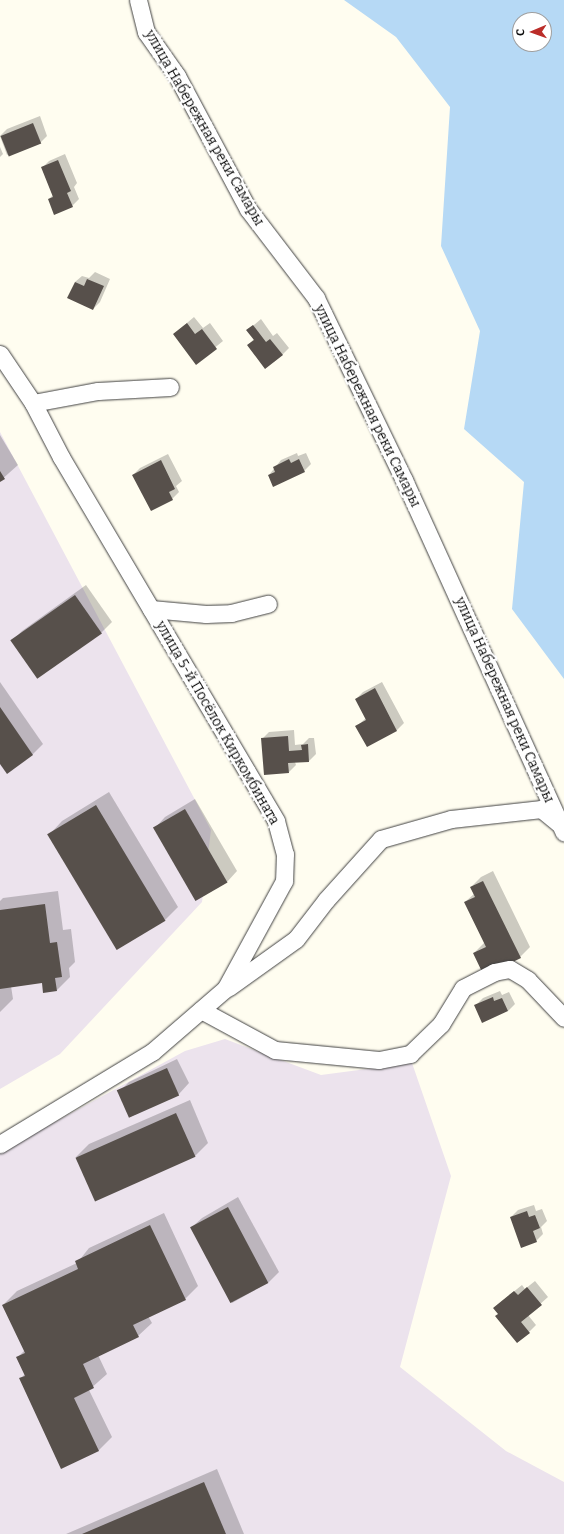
<!DOCTYPE html>
<meta charset="utf-8">
<style>
body{margin:0}
#map{position:relative;width:564px;height:1534px;overflow:hidden;background:#fffdf0;font-family:Bitter,serif}
div>[style]{position:absolute}
.industrial>*{inset:0;background:#ece3ed}
.water>*{inset:0;background:#b6d9f5}
.shadow>*{inset:0;background:#0003}
.building>*{inset:0;background:#57504b;transform-origin:0 0}
.roads{filter:drop-shadow(0 0 1px #414141) drop-shadow(0 0 1px #414141)}
.minor>*{height:17px;margin:-8.5px;padding:0 8.5px;transform-origin:8.5px;border-radius:8.5px;background:#fff}
span{translate:-50% -50%;white-space:nowrap;text-align:center;line-height:1.15;-webkit-text-stroke:4px #fff;paint-order:stroke}
.street-label{font-size:14px;color:#0e0e0e}
.north{position:absolute;left:512px;top:12px;width:40px;height:40px;box-sizing:border-box;background:#fff;border:1px solid #9f9f9f;border-radius:50%;rotate:268deg;font-size:11px;font-weight:700;line-height:16px;text-align:center;color:#0e0e0e}
.north::after{content:'';display:block;margin:auto;width:14px;height:18px;background:#bb2d29;clip-path:polygon(50% 0,100% 100%,50% 72%,0 100%)}
</style>
<div id="map">
<div class="industrial">
<i style="clip-path:polygon(0 432px,211px 830px,202px 902px,60px 1054px,0 1089px)"></i>
<i style="clip-path:polygon(225px 1039px,321px 1075px,412px 1063px,451px 1176px,400px 1367px,506px 1451px,564px 1482px,564px 1534px,0 1534px,0 1152px,185px 1051px)"></i>
</div>
<div class="water">
<i style="clip-path:polygon(evenodd,344px 0,564px 0,564px 679px,512px 609px,524px 482px,464px 429px,480px 331px,441px 246px,450px 107px,396px 37px,344px 0,520px 20px,544px 20px,544px 44px,520px 44px,520px 20px)"></i>
</div>
<div class="shadow">
<i style="clip-path:polygon(40px 116px,47px 136px,40px 143px,7px 155px,0 136px,7px 129px)"></i>
<i style="clip-path:polygon(0 147px,3px 154px,0 157px)"></i>
<i style="clip-path:polygon(65px 154px,77px 183px,74px 187px,79px 199px,72px 206px,49px 199px,53px 195px,42px 168px,49px 161px)"></i>
<i style="clip-path:polygon(95px 272px,110px 279px,100px 302px,93px 309px,75px 282px,82px 276px,89px 278px)"></i>
<i style="clip-path:polygon(194px 317px,203px 328px,210px 323px,223px 341px,196px 363px,174px 334px)"></i>
<i style="clip-path:polygon(261px 319px,273px 336px,277px 333px,289px 348px,282px 355px,248px 345px,254px 339px,248px 330px)"></i>
<i style="clip-path:polygon(0 435px,18px 465px,0 481px)"></i>
<i style="clip-path:polygon(297px 453px,298px 456px,306px 453px,311px 464px,304px 471px,269px 475px,281px 460px)"></i>
<i style="clip-path:polygon(168px 454px,182px 481px,176px 486px,179px 492px,172px 499px,133px 475px,140px 468px)"></i>
<i style="clip-path:polygon(86px 585px,112px 622px,102px 632px,38px 677px,12px 641px,22px 631px)"></i>
<i style="clip-path:polygon(0 682px,43px 744px,32px 755px,0 762px)"></i>
<i style="clip-path:polygon(382px 682px,404px 723px,397px 730px,367px 746px,357px 726px,366px 718px,356px 699px,363px 692px)"></i>
<i style="clip-path:polygon(294px 730px,295px 745px,303px 744px,309px 738px,314px 738px,316px 754px,309px 761px,295px 762px,296px 765px,289px 772px,262px 739px,269px 732px)"></i>
<i style="clip-path:polygon(109px 792px,178px 907px,165px 920px,49px 835px,62px 821px)"></i>
<i style="clip-path:polygon(195px 799px,237px 871px,227px 882px,196px 900px,155px 828px,165px 817px)"></i>
<i style="clip-path:polygon(493px 871px,530px 947px,520px 957px,474px 953px,485px 942px,465px 902px,474px 894px,471px 887px,481px 877px)"></i>
<i style="clip-path:polygon(58px 891px,63px 930px,71px 929px,75px 962px,69px 968px,70px 977px,57px 990px,43px 982px,11px 986px,13px 999px,0 1012px,0 901px,3px 898px)"></i>
<i style="clip-path:polygon(500px 991px,502px 995px,509px 992px,515px 1004px,508px 1011px,476px 1005px,483px 998px)"></i>
<i style="clip-path:polygon(177px 1059px,189px 1083px,179px 1094px,130px 1117px,119px 1092px,129px 1082px)"></i>
<i style="clip-path:polygon(190px 1100px,208px 1143px,195px 1156px,76px 1157px,89px 1144px)"></i>
<i style="clip-path:polygon(238px 1197px,279px 1272px,269px 1282px,232px 1303px,191px 1228px,202px 1218px)"></i>
<i style="clip-path:polygon(534px 1205px,536px 1211px,542px 1209px,547px 1221px,541px 1227px,543px 1234px,536px 1241px,511px 1217px,518px 1210px)"></i>
<i style="clip-path:polygon(164px 1213px,198px 1286px,185px 1299px,148px 1316px,152px 1323px,138px 1336px,98px 1355px,107px 1374px,89px 1390px,112px 1437px,98px 1451px,20px 1379px,25px 1374px,17px 1358px,25px 1350px,3px 1305px,17px 1291px,77px 1263px,89px 1248px)"></i>
<i style="clip-path:polygon(535px 1281px,548px 1297px,528px 1315px,536px 1325px,529px 1332px,499px 1314px,501px 1302px,522px 1285px,525px 1289px)"></i>
<i style="clip-path:polygon(217px 1469px,244px 1534px,66px 1534px)"></i>
</div>
<div class="building">
<i style="left:33px;top:123px;width:22px;height:35px;rotate:68deg"></i>
<i style="clip-path:polygon(58px 160px,71px 191px,67px 193px,73px 207px,54px 215px,48px 199px,53px 197px,41px 167px)"></i>
<i style="clip-path:polygon(87px 279px,104px 286px,93px 310px,67px 298px,75px 282px,84px 286px)"></i>
<i style="clip-path:polygon(187px 323px,195px 334px,202px 329px,217px 349px,196px 365px,173px 334px)"></i>
<i style="clip-path:polygon(253px 325px,266px 342px,270px 339px,283px 355px,265px 369px,247px 345px,254px 340px,246px 330px)"></i>
<i style="clip-path:polygon(289px 459px,291px 463px,299px 459px,305px 472px,273px 487px,268px 475px,275px 472px,273px 467px)"></i>
<i style="clip-path:polygon(161px 460px,175px 489px,169px 492px,173px 500px,151px 511px,132px 475px)"></i>
<i style="clip-path:polygon(0 471px,5px 479px,0 482px)"></i>
<i style="left:75px;top:595px;width:47px;height:79px;rotate:55deg"></i>
<i style="clip-path:polygon(375px 688px,397px 731px,367px 747px,355px 726px,366px 720px,355px 699px)"></i>
<i style="clip-path:polygon(0 707px,33px 755px,7px 774px,0 764px)"></i>
<i style="clip-path:polygon(288px 736px,289px 751px,302px 750px,301px 745px,308px 744px,309px 762px,288px 763px,289px 773px,264px 775px,261px 738px)"></i>
<i style="left:96px;top:805px;width:135px;height:57px;rotate:59deg"></i>
<i style="left:185px;top:809px;width:85px;height:37px;rotate:60deg"></i>
<i style="clip-path:polygon(483px 881px,521px 958px,484px 976px,473px 953px,486px 947px,464px 902px,475px 897px,470px 887px)"></i>
<i style="clip-path:polygon(45px 904px,50px 943px,57px 942px,62px 977px,55px 978px,57px 991px,43px 993px,42px 983px,0 989px,0 910px)"></i>
<i style="clip-path:polygon(493px 997px,494px 1001px,502px 998px,508px 1011px,482px 1023px,474px 1005px)"></i>
<i style="left:167px;top:1068px;width:30px;height:55px;rotate:66deg"></i>
<i style="left:176px;top:1113px;width:48px;height:110px;rotate:66deg"></i>
<i style="left:228px;top:1207px;width:86px;height:43px;rotate:62deg"></i>
<i style="clip-path:polygon(527px 1211px,529px 1217px,535px 1215px,540px 1228px,533px 1231px,537px 1242px,521px 1248px,510px 1217px)"></i>
<i style="clip-path:polygon(150px 1225px,186px 1300px,133px 1325px,139px 1337px,83px 1364px,94px 1388px,74px 1398px,99px 1451px,61px 1469px,19px 1378px,25px 1376px,16px 1357px,25px 1353px,2px 1305px,78px 1269px,75px 1261px)"></i>
<i style="clip-path:polygon(527px 1287px,542px 1305px,521px 1322px,530px 1333px,517px 1343px,495px 1316px,498px 1314px,493px 1308px,514px 1291px,518px 1295px)"></i>
<i style="clip-path:polygon(204px 1482px,226px 1534px,82px 1534px)"></i>
</div>
<div class="roads">
<div class="minor">
<i style="left:138px;top:0;width:33px;rotate:76deg"></i>
<i style="left:146px;top:32px;width:54px;rotate:54.8deg"></i>
<i style="left:177px;top:76px;width:151px;rotate:61.9deg"></i>
<i style="left:248px;top:209px;width:112px;rotate:52.6deg"></i>
<i style="left:316px;top:298px;width:202px;rotate:64.2deg"></i>
<i style="left:404px;top:480px;width:387px;rotate:65.6deg"></i>
<i style="left:0;top:354px;width:59px;rotate:56deg"></i>
<i style="left:33px;top:403px;width:61px;rotate:62.6deg"></i>
<i style="left:61px;top:457px;width:423px;rotate:59.4deg"></i>
<i style="left:276px;top:821px;width:34px;rotate:75deg"></i>
<i style="left:285px;top:854px;width:27px;rotate:92deg"></i>
<i style="left:284px;top:881px;width:123px;rotate:118.6deg"></i>
<i style="left:225px;top:989px;width:96px;rotate:139.2deg"></i>
<i style="left:152px;top:1052px;width:178px;rotate:148.8deg"></i>
<i style="left:33px;top:403px;width:66px;rotate:-10.5deg"></i>
<i style="left:98px;top:391px;width:72px;rotate:-3.2deg"></i>
<i style="left:151px;top:609px;width:55px;rotate:5.2deg"></i>
<i style="left:206px;top:614px;width:25px;rotate:-2deg"></i>
<i style="left:231px;top:613px;width:38px;rotate:-14deg"></i>
<i style="left:229px;top:987px;width:82px;rotate:-35.6deg"></i>
<i style="left:296px;top:939px;width:49px;rotate:-52.4deg"></i>
<i style="left:326px;top:900px;width:82px;rotate:-48deg"></i>
<i style="left:381px;top:839px;width:73px;rotate:-15.9deg"></i>
<i style="left:451px;top:819px;width:91px;rotate:-6.3deg"></i>
<i style="left:541px;top:809px;width:22px;rotate:39deg"></i>
<i style="left:201px;top:1010px;width:84px;rotate:28.4deg"></i>
<i style="left:275px;top:1050px;width:104px;rotate:5.5deg"></i>
<i style="left:379px;top:1060px;width:32px;rotate:-11deg"></i>
<i style="left:410px;top:1054px;width:43px;rotate:-44.1deg"></i>
<i style="left:441px;top:1024px;width:42px;rotate:-58.6deg"></i>
<i style="left:463px;top:988px;width:35px;rotate:-27deg"></i>
<i style="left:494px;top:972px;width:16px;rotate:-11deg"></i>
<i style="left:510px;top:969px;width:21px;rotate:31deg"></i>
<i style="left:528px;top:980px;width:52px;rotate:46.5deg"></i>
</div>
</div>
<div class="street-label">
<span style="left:204px;top:128px;rotate:60deg">улица Набережная реки Самары</span>
<span style="left:367px;top:406px;rotate:64deg">улица Набережная реки Самары</span>
<span style="left:504px;top:700px;rotate:66deg">улица Набережная реки Самары</span>
<span style="left:217px;top:723px;rotate:60deg">улица 5-й Посёлок Киркомбината</span>
</div>
<div class="north">С</div>
</div>
